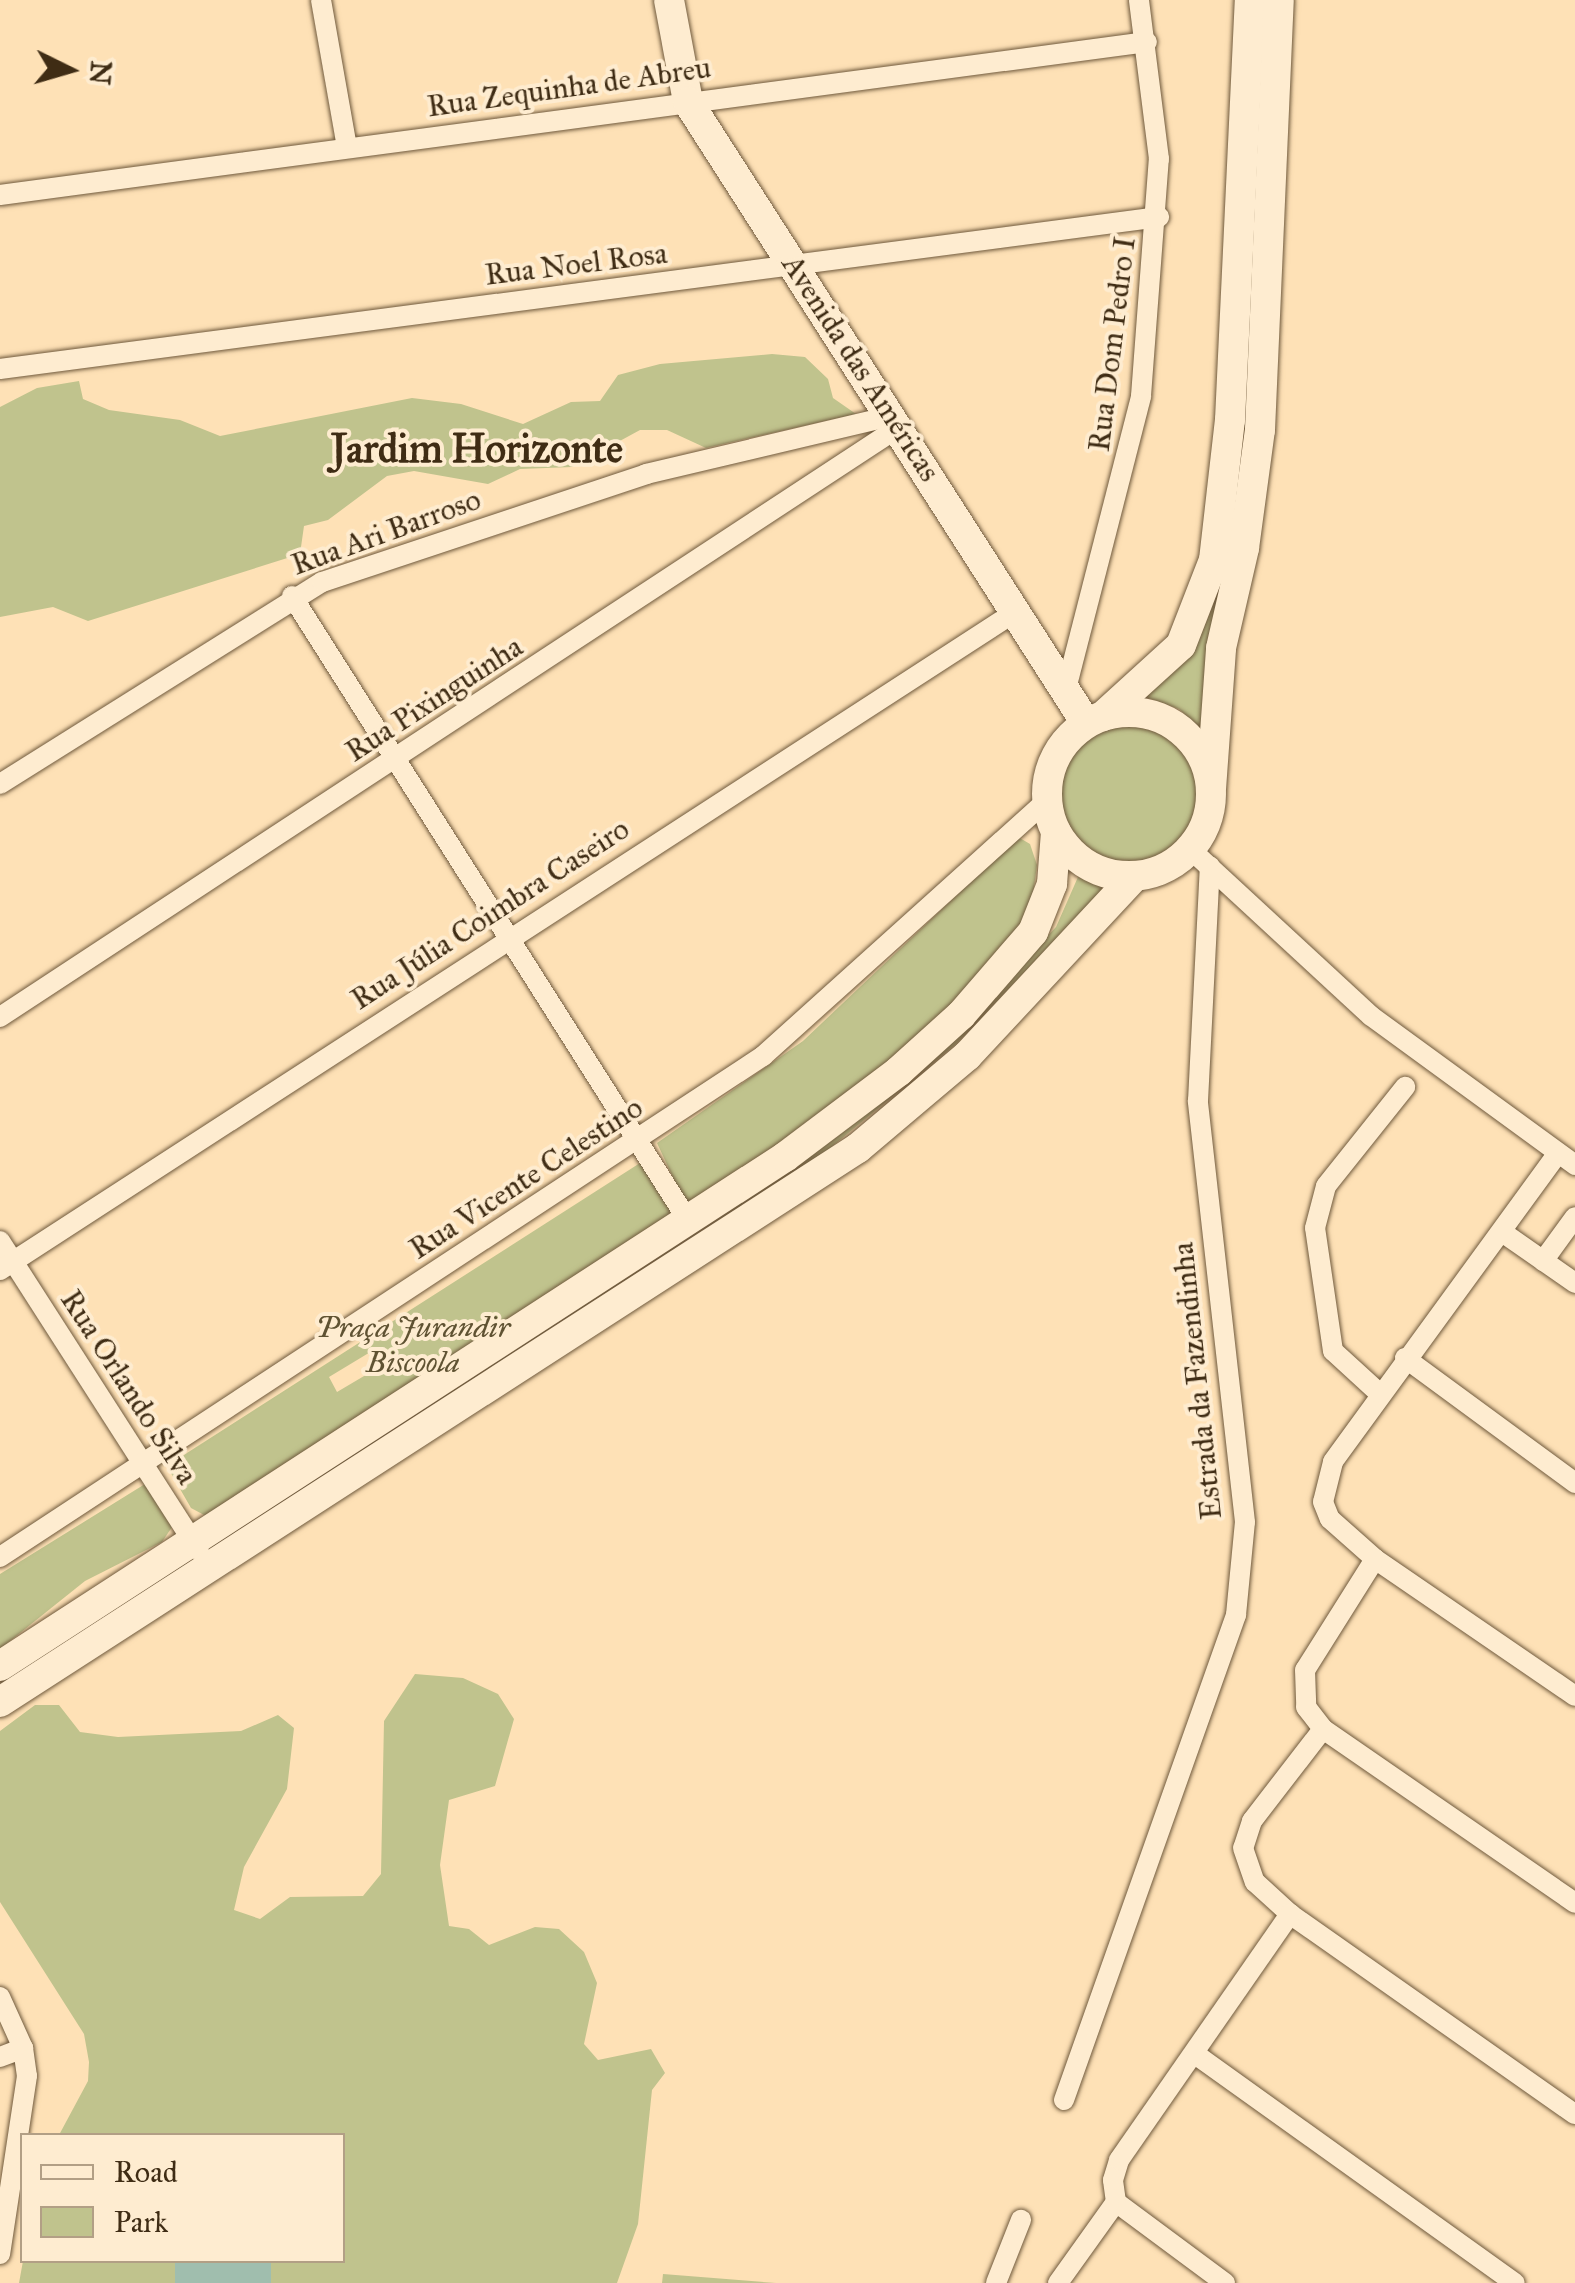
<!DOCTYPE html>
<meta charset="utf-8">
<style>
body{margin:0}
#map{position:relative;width:1575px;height:2283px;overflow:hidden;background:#fee1b6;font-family:"IM FELL Great Primer",serif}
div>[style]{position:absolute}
.green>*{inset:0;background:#c0c38d}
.round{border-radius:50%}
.water>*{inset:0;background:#a0beae;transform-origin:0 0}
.roads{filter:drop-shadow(0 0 2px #6f593c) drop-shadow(0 0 2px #6f593c)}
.street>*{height:20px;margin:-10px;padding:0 10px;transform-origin:10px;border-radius:10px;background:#feecd0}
.secondary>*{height:30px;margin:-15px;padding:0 15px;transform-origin:15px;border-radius:15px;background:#feecd0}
.secondary>.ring{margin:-15px;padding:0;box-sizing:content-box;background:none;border:30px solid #feecd0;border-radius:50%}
span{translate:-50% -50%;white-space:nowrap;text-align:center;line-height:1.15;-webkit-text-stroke:8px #feecd0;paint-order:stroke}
.street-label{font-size:30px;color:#3f2c14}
.park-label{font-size:30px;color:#5f5232;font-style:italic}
.district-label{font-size:40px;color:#3f2c14;font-weight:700}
.legend{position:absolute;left:20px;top:2133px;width:325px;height:130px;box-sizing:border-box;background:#feecd0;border:2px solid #b29f85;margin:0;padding:12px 18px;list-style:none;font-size:30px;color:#3f2c14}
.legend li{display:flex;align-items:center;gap:20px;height:50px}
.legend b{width:50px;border:2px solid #b29f85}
.north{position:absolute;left:20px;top:20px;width:100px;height:100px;-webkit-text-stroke:8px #feecd0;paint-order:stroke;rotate:95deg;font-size:28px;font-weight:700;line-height:40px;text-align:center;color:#3f2c14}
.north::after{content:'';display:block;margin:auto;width:35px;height:45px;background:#3f2c14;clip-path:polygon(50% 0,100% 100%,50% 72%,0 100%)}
</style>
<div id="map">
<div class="green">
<i style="clip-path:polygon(1251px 321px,1245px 451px,1204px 732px,1179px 709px,1143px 696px,1199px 639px,1214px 603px,1237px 493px)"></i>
<i style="clip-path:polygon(772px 354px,805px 357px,828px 379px,833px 398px,856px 414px,706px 448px,667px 430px,640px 430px,572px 467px,520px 469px,488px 484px,414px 471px,387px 476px,328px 520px,304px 526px,300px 554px,88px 621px,53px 607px,0 617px,0 407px,37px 388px,79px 381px,83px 399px,109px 410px,180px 420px,220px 436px,412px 398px,461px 404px,523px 424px,571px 402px,600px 401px,618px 375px,660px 364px)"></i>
<i class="round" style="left:1058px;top:721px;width:142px;height:142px"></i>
<i style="clip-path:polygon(1018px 837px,1030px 844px,1037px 865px,1031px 909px,1020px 931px,942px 1014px,846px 1099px,690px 1203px,683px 1199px,657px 1143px,803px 1041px)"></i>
<i style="clip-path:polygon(1078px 877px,1104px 888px,957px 1043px,824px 1153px,701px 1232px,916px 1077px,1056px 927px)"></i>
<i style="clip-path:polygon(evenodd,640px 1163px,676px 1214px,206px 1516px,191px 1508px,168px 1468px,176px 1460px,640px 1163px,372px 1351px,381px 1366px,337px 1392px,329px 1377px,372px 1351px)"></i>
<i style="clip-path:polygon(684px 1241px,560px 1328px,220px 1541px,503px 1360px)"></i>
<i style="clip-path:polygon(145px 1484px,172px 1527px,162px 1542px,85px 1581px,0 1649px,0 1574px)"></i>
<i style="clip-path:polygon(415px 1674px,463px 1678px,498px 1694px,514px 1719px,495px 1786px,449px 1800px,440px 1865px,449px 1926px,469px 1929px,489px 1945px,535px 1927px,559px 1929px,584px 1952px,597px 1983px,584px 2044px,598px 2060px,651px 2049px,665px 2073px,652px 2090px,638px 2224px,617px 2283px,19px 2283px,23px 2261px,342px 2260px,342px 2136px,59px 2135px,88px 2081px,89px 2062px,84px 2034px,0 1902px,0 1731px,35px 1705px,59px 1705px,80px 1732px,118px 1737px,241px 1731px,278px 1715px,294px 1728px,287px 1789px,244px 1867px,234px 1910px,260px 1919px,290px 1897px,363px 1896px,381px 1874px,384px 1721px)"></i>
<i style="clip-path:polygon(663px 2274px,776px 2283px,777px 2283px,662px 2283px)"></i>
</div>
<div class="water">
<i style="left:175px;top:2261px;width:96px;height:22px"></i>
</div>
<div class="roads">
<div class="street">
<i style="left:321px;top:0;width:149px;rotate:80deg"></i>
<i style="left:0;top:195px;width:1157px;rotate:-7.6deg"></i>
<i style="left:0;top:369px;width:1169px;rotate:-7.47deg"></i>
<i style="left:292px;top:596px;width:738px;rotate:57.62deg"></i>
<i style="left:1066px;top:689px;width:302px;rotate:-75.6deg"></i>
<i style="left:1141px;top:396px;width:238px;rotate:-85.7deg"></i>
<i style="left:1159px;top:159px;width:160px;rotate:-97.2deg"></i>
<i style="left:0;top:784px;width:380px;rotate:-32.1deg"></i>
<i style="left:322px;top:582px;width:342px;rotate:-18.4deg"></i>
<i style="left:646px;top:474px;width:253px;rotate:-13.3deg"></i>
<i style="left:1190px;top:849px;width:246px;rotate:42.7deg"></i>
<i style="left:1371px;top:1016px;width:253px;rotate:36.1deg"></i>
<i style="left:0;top:1017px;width:1075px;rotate:-33.28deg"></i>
<i style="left:1558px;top:1153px;width:382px;rotate:126.1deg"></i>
<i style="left:1333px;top:1462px;width:41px;rotate:104deg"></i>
<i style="left:1323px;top:1502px;width:18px;rotate:68deg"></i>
<i style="left:1330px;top:1519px;width:60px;rotate:41.6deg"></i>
<i style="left:1375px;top:1559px;width:242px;rotate:34.4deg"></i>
<i style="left:1502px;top:1232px;width:89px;rotate:34.9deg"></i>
<i style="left:0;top:1241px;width:368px;rotate:57.3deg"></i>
<i style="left:1543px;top:1261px;width:54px;rotate:-54deg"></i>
<i style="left:0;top:1270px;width:1210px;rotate:-32.95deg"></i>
<i style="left:1405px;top:1358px;width:211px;rotate:36.3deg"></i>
<i style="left:1379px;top:1393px;width:62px;rotate:-137.6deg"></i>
<i style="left:1333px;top:1351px;width:124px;rotate:-98.3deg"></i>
<i style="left:1315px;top:1228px;width:43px;rotate:-75.3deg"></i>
<i style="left:1326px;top:1186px;width:127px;rotate:-51.4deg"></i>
<i style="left:0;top:1557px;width:913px;rotate:-33.29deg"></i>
<i style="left:763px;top:1056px;width:382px;rotate:-42deg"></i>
<i style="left:1375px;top:1559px;width:131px;rotate:122.2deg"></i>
<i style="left:1305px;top:1670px;width:37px;rotate:88deg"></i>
<i style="left:1306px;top:1707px;width:28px;rotate:52deg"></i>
<i style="left:1323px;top:1729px;width:306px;rotate:34.6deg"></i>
<i style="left:1323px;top:1729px;width:116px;rotate:127.7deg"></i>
<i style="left:1252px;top:1821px;width:28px;rotate:108deg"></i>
<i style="left:1243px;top:1848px;width:36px;rotate:71deg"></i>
<i style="left:1255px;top:1882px;width:47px;rotate:42.4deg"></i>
<i style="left:1290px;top:1914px;width:348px;rotate:35.1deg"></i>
<i style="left:0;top:1997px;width:56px;rotate:65.7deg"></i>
<i style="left:23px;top:2048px;width:28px;rotate:82deg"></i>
<i style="left:27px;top:2076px;width:180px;rotate:98.6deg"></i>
<i style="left:1195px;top:2054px;width:393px;rotate:35.6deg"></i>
<i style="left:0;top:2057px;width:25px;rotate:-21deg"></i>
<i style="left:1064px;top:2100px;width:515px;rotate:-70.47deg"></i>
<i style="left:1236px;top:1615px;width:93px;rotate:-84.5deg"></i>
<i style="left:1245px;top:1522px;width:424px;rotate:-96.4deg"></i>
<i style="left:1198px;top:1101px;width:235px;rotate:-87.1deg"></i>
<i style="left:996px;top:2283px;width:68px;rotate:-68.4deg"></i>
<i style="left:1058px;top:2283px;width:100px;rotate:-54.4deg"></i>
<i style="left:1225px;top:2283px;width:136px;rotate:-143.4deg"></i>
<i style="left:1116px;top:2202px;width:22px;rotate:-98deg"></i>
<i style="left:1113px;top:2180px;width:21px;rotate:-73deg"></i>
<i style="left:1119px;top:2160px;width:300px;rotate:-55.2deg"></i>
</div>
<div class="secondary">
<i style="left:669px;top:0;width:104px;rotate:79.4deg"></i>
<i style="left:688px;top:102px;width:738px;rotate:57.34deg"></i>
<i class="ring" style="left:1047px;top:712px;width:134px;height:134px"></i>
<i style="left:1103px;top:716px;width:105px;rotate:-42.3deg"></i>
<i style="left:1181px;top:645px;width:91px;rotate:-68.8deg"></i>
<i style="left:1214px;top:560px;width:141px;rotate:-83.5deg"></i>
<i style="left:1230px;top:420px;width:420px;rotate:-87.3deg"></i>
<i style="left:1211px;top:789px;width:141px;rotate:-85.9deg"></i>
<i style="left:1221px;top:648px;width:103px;rotate:-77deg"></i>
<i style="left:1244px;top:548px;width:119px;rotate:-82.3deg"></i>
<i style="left:1260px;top:430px;width:430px;rotate:-87.5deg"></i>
<i style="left:0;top:1666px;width:936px;rotate:-32.96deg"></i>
<i style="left:785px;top:1157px;width:143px;rotate:-37deg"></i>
<i style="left:899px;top:1071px;width:84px;rotate:-42.1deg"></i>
<i style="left:961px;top:1015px;width:110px;rotate:-49.1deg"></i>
<i style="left:1033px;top:932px;width:52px;rotate:-68.4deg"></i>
<i style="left:1052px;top:884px;width:52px;rotate:-85.6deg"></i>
<i style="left:0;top:1702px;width:1021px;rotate:-32.85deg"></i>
<i style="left:858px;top:1148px;width:143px;rotate:-40.2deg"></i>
<i style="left:967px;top:1056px;width:245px;rotate:-47deg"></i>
</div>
</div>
<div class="street-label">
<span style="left:569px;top:87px;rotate:-8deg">Rua Zequinha de Abreu</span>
<span style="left:576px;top:264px;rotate:-7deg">Rua Noel Rosa</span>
<span style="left:1112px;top:344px;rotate:-83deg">Rua Dom Pedro I</span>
<span style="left:861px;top:368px;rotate:57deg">Avenida das Américas</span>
<span style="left:386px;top:532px;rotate:-20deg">Rua Ari Barroso</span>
<span style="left:434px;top:699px;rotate:-33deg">Rua Pixinguinha</span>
<span style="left:490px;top:914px;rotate:-33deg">Rua Júlia Coimbra Caseiro</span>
<span style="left:526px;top:1178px;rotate:-33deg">Rua Vicente Celestino</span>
<span style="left:1197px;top:1381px;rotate:-96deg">Estrada da Fazendinha</span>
<span style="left:129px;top:1387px;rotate:57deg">Rua Orlando Silva</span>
</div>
<div class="park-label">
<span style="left:413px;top:1344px">Praça Jurandir<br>Biscoola</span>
</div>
<div class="district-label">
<span style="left:477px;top:449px">Jardim Horizonte</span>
</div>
<ul class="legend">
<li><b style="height:12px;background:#feecd0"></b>Road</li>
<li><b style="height:28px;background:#c0c38d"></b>Park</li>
</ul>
<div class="north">N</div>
</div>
